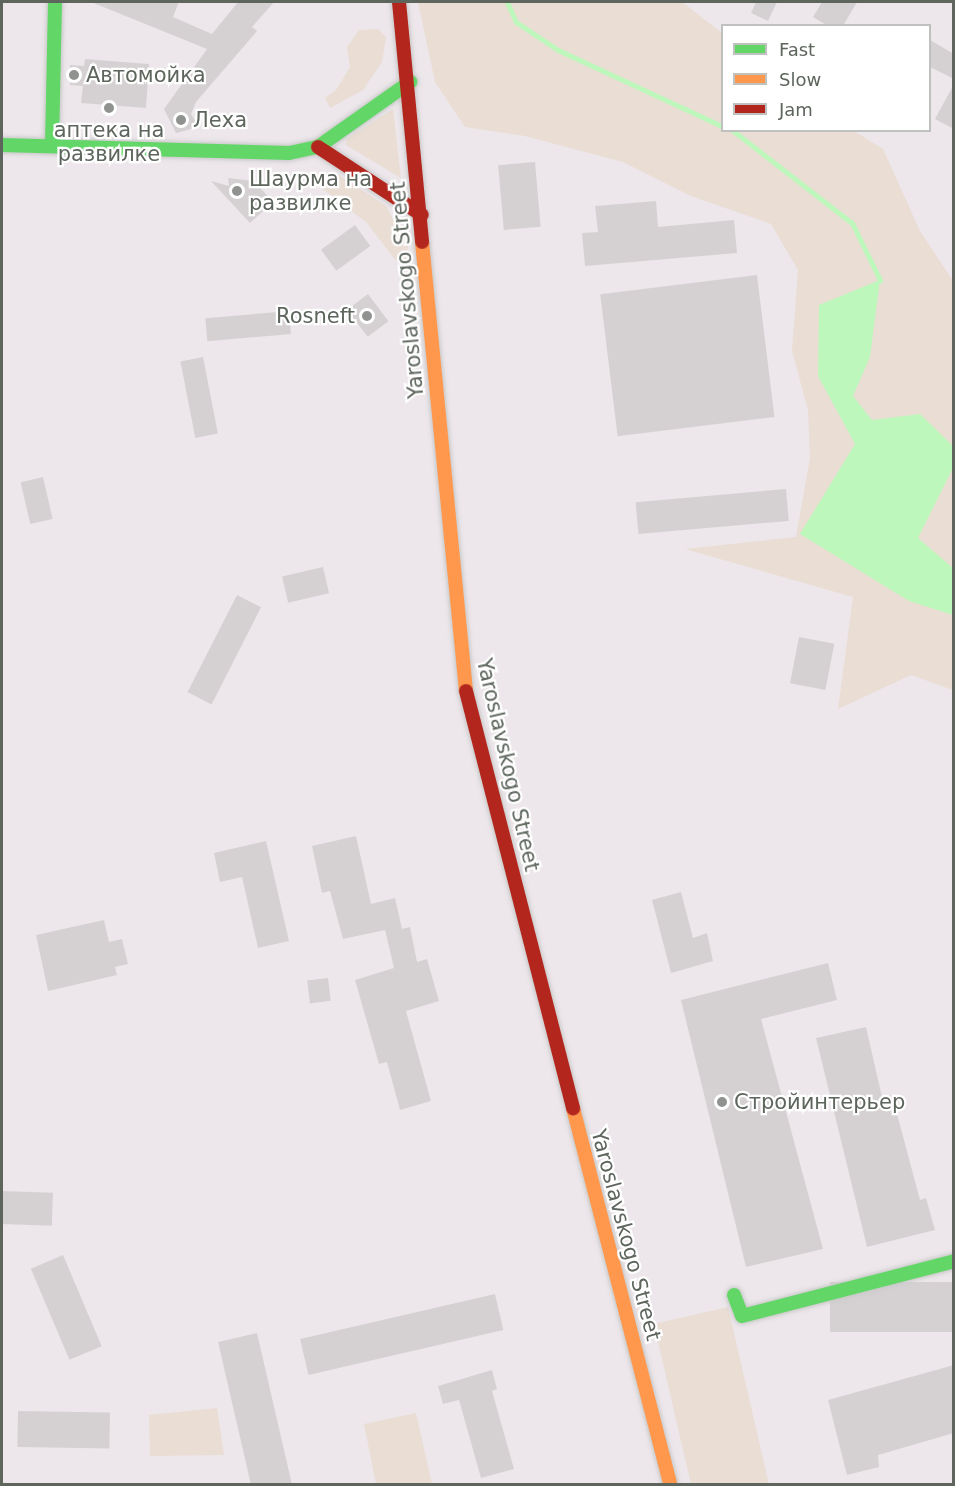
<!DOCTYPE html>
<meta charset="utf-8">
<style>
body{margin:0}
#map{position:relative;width:955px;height:1486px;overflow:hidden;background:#ede7eb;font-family:"DejaVu Sans",sans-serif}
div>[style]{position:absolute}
.green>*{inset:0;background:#e9ddd4;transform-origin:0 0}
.water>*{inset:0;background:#bef7bb}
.stream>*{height:5px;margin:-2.5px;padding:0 2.5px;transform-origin:2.5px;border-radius:2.5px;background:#bef7bb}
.building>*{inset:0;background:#d5d1d3;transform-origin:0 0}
.roads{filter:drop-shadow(0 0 2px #c8c8c7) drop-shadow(0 0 2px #c8c8c7)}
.fast>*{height:14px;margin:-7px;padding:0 7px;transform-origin:7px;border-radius:7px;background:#63d668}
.slow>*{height:14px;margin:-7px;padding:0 7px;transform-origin:7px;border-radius:7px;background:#ff974d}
.jam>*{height:14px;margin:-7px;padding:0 7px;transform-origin:7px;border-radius:7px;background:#b3261e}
.dots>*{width:16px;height:16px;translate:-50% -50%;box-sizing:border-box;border:3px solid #fff;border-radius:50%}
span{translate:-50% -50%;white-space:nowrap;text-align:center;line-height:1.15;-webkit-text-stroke:4.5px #fff;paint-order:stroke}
.poi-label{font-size:21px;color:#5d655d}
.left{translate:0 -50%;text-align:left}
.right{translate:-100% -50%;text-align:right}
.street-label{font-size:21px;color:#5d655d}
.frame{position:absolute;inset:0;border:3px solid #5d655d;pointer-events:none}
.legend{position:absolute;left:721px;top:24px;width:210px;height:108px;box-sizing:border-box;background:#fff;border:2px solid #bec1be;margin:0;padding:8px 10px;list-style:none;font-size:18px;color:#5d655d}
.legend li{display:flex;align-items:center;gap:12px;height:30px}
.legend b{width:30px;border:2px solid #bec1be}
</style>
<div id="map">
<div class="green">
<i style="clip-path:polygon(418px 2px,682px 2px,722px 33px,722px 130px,854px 131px,883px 149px,920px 231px,953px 281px,953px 690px,911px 675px,838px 709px,853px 597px,685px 549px,796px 537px,810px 458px,808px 410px,792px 351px,798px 270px,771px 224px,691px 196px,623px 162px,525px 136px,465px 127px,435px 82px)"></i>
<i style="clip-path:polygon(378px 29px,386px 37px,382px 62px,363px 90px,330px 108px,325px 98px,336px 90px,350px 67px,347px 47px,359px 30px)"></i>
<i style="clip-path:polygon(393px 109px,401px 178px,346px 145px,346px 139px)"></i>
<i style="clip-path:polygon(334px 172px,386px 206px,408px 247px,406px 259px,396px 261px,367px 223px,318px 185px,319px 174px)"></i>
<i style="left:728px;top:1307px;width:181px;height:76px;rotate:77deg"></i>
<i style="clip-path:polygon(217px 1408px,224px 1455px,150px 1456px,149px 1415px)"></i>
<i style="clip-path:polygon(416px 1413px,432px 1484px,376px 1484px,364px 1424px)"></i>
</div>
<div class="water">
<i style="clip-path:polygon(880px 280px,870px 357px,853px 396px,872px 420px,920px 414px,953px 446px,953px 468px,918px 538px,953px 568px,953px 615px,909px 601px,800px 534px,855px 444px,818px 376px,819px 305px)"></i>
</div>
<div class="stream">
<i style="left:507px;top:2px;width:22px;rotate:66deg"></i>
<i style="left:516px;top:22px;width:50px;rotate:33.7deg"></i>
<i style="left:558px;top:50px;width:181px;rotate:24.9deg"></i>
<i style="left:732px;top:130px;width:152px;rotate:37.8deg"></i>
<i style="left:852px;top:223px;width:64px;rotate:63.8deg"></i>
</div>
<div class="building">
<i style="clip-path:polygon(91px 2px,179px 2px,173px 17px,212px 34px,238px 2px,274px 2px,252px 27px,257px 31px,196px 102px,191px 114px,199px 127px,176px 133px,164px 109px,207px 49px)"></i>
<i style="clip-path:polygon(756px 2px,777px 2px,768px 21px,751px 13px)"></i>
<i style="clip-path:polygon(822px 2px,857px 2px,843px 26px,828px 26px,813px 17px)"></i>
<i style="clip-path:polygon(930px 40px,954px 54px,954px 79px,930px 67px)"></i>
<i style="clip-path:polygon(85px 59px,149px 64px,146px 108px,81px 103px,83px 86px,70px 85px,70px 65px,84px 66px)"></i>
<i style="clip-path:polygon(954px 84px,954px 129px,935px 119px)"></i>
<i style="left:535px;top:162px;width:65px;height:37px;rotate:85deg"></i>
<i style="clip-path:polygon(228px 178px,254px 181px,273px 202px,250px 223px,211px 181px,229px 186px)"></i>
<i style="clip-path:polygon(656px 201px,658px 227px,734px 220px,737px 253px,585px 266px,582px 233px,598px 232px,595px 206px)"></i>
<i style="left:355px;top:225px;width:26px;height:42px;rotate:54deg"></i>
<i style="left:757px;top:275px;width:143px;height:158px;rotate:83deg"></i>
<i style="left:368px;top:294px;width:34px;height:26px;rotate:53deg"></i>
<i style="left:289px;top:311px;width:23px;height:84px;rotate:85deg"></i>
<i style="left:203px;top:357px;width:78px;height:23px;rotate:79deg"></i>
<i style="left:43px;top:477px;width:43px;height:23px;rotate:77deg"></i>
<i style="left:786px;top:489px;width:32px;height:151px;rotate:85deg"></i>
<i style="left:323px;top:567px;width:27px;height:42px;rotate:77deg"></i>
<i style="left:237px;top:595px;width:27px;height:109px;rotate:27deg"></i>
<i style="left:799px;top:637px;width:36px;height:47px;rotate:11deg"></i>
<i style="clip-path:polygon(356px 836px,371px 904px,395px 898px,402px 929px,410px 927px,417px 962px,427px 959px,439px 1001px,406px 1011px,431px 1101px,400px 1110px,387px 1062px,379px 1064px,355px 980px,394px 968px,385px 930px,343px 939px,330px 891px,322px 893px,312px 846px)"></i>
<i style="clip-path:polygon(266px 841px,289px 941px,258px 948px,242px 877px,220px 882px,214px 853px)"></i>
<i style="clip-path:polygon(681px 892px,693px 938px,707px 933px,713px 961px,671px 973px,652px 900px)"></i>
<i style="clip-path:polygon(104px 920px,109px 942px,122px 939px,128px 964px,115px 967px,117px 975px,48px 991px,36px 935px)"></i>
<i style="clip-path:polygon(828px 963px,837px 1000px,761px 1019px,823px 1249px,746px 1267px,681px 1000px)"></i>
<i style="left:328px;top:978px;width:23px;height:21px;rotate:83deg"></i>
<i style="clip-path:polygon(866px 1027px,882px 1097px,892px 1095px,920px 1200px,926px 1198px,935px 1230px,867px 1247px,816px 1038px)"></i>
<i style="left:2px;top:1191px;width:51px;height:33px;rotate:2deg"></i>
<i style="left:63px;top:1255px;width:99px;height:35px;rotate:67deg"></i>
<i style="left:954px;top:1282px;width:50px;height:124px;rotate:90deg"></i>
<i style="left:495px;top:1294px;width:37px;height:200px;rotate:77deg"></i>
<i style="left:257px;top:1333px;width:156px;height:40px;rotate:77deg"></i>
<i style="clip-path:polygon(954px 1365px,954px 1433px,878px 1455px,879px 1467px,847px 1475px,828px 1400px)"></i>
<i style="clip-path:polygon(492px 1370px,497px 1389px,492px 1391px,514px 1469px,481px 1478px,459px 1400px,443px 1404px,438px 1386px)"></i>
<i style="left:18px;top:1411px;width:92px;height:36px;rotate:1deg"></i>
</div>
<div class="roads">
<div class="fast">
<i style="left:2px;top:145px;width:287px;rotate:1.6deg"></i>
<i style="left:289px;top:153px;width:30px;rotate:-12deg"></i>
<i style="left:318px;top:147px;width:113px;rotate:-35.2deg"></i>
<i style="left:52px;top:145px;width:143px;rotate:-88.8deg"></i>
<i style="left:734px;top:1295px;width:22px;rotate:69deg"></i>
<i style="left:742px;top:1316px;width:219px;rotate:-14.5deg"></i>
</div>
<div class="slow">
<i style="left:422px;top:242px;width:451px;rotate:84.4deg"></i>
<i style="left:573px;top:1108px;width:388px;rotate:75.5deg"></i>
</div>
<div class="jam">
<i style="left:399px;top:2px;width:241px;rotate:84.5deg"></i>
<i style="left:318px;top:147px;width:124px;rotate:33.2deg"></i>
<i style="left:466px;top:691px;width:431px;rotate:75.6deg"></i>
</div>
</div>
<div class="dots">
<i style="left:74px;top:75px;background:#8f928f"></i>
<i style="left:109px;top:108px;background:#8f928f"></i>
<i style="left:181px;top:120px;background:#8f928f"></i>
<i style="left:237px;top:191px;background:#8f928f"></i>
<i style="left:367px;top:316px;background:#8f928f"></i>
<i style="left:722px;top:1102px;background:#8f928f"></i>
</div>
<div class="poi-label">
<span class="left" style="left:86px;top:75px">Автомойка</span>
<span class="left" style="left:193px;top:120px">Леха</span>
<span style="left:109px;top:142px">аптека на<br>развилке</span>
<span class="left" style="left:249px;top:191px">Шаурма на<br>развилке</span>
<span class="right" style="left:355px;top:316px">Rosneft</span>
<span class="left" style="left:734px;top:1102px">Стройинтерьер</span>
</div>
<div class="street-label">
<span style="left:407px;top:290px;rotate:-95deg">Yaroslavskogo Street</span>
<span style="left:508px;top:765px;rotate:77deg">Yaroslavskogo Street</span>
<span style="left:626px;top:1235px;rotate:75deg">Yaroslavskogo Street</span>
</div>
<div class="frame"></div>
<ul class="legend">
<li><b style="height:8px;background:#63d668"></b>Fast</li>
<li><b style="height:8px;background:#ff974d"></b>Slow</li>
<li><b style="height:8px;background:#b3261e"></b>Jam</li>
</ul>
</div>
